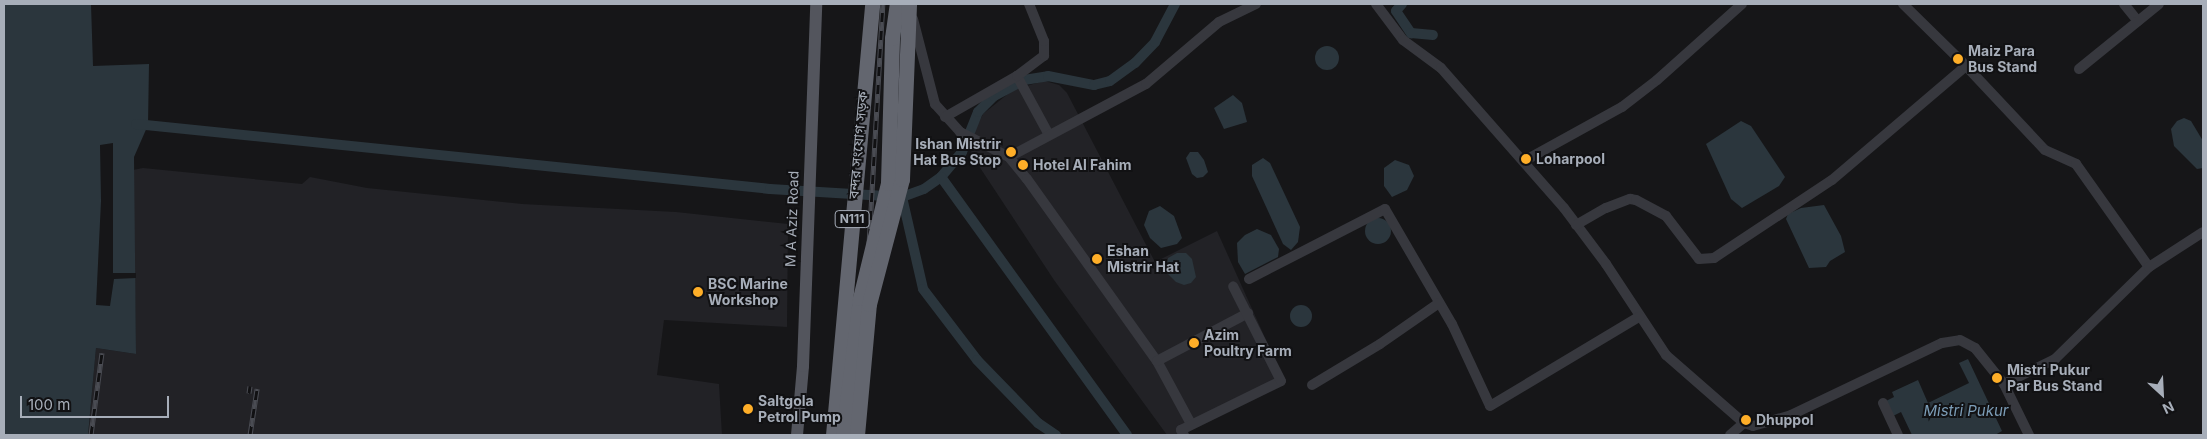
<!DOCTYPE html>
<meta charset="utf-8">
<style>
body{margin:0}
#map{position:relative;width:2207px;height:439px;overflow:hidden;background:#161618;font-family:Inter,"Noto Sans Bengali",sans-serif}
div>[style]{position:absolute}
.built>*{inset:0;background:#222226}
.water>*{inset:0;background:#2b363d}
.round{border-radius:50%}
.pier>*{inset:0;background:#161618}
.canal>*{height:10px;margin:-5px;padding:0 5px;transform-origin:5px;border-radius:5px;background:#2b363d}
.minor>*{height:10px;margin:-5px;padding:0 5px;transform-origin:5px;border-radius:5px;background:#37383e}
.major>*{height:12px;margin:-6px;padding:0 6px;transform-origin:6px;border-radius:6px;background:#53555d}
.highway>*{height:15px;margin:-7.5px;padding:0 7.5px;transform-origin:7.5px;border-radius:7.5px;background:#63666f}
.rail>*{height:5px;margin-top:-2.5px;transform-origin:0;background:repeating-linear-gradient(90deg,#111113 0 9px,#4a4c53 0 18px);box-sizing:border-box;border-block:1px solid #4a4c53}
.highway-bridge>*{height:15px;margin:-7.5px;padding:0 7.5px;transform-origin:7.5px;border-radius:7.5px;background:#63666f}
.dots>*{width:14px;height:14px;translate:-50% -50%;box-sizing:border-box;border:2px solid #111113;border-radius:50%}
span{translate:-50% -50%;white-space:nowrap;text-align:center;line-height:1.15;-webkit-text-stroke:4px #111113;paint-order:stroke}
.shield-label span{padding:1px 4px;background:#111113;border:1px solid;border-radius:4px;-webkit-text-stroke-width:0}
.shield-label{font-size:12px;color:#a7aeb9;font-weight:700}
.poi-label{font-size:14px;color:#a7aeb9;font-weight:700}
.left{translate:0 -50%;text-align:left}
.right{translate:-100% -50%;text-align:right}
.street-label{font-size:14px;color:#a7aeb9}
.water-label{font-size:15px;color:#7c9db7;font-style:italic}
.frame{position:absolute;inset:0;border:5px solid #a7aeb9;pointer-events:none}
.north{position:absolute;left:2137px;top:369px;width:50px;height:50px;-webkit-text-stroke:4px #111113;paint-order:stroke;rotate:155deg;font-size:14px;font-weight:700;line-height:20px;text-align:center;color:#a7aeb9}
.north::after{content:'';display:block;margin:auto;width:18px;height:22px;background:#a7aeb9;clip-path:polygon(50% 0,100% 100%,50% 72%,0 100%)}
.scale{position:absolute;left:20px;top:396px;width:149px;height:22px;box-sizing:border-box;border:2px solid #a7aeb9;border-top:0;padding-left:6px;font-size:15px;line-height:18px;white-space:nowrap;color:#a7aeb9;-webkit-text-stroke:4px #111113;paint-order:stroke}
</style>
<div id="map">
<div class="built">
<i style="clip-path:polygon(1045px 81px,1059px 85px,1067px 93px,1155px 262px,1217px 231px,1285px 382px,1176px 435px,1167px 435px,1054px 280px,971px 154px,974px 132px,983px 114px,1014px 89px)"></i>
<i style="clip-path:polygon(143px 168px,302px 184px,310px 177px,367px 188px,522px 204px,676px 212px,788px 224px,787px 327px,664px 320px,657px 375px,719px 384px,722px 435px,88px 435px,96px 348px,136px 354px,133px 170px)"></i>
</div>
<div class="water">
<i style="clip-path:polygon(4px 4px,91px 4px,93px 66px,149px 64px,148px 125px,134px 157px,136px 354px,96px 348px,88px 435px,4px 435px)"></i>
<i class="round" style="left:1315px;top:46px;width:24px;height:24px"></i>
<i style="clip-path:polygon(1233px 95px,1242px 103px,1247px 122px,1224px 129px,1214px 108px)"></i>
<i style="clip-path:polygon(2184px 118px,2191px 121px,2203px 141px,2203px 168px,2197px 169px,2174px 146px,2171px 129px,2177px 121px)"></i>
<i style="clip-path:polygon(1741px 121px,1751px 126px,1785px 177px,1779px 186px,1742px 208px,1731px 199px,1706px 144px)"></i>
<i style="clip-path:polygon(1190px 152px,1198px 152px,1204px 160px,1208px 172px,1203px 177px,1197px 178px,1192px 174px,1186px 158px)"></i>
<i style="clip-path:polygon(1263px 158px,1270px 163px,1300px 227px,1298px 242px,1291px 250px,1283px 244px,1252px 176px,1252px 165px)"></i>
<i style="clip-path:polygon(1395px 160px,1409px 165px,1414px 176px,1407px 190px,1392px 197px,1384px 186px,1384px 168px)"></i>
<i style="clip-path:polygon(1824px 205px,1841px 236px,1845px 252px,1830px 261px,1826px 267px,1809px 268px,1786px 219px,1788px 214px,1801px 208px)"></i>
<i style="clip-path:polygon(1160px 206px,1174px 216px,1182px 238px,1177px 244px,1161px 248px,1150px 238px,1144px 225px,1149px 211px)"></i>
<i class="round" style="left:1365px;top:218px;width:26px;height:26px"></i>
<i style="clip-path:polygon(1257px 229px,1271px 235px,1279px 249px,1278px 257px,1245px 274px,1238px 262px,1237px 243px,1245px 235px)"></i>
<i style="clip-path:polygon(1177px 253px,1186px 253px,1192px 259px,1196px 277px,1191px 283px,1184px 285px,1176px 282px,1166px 272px,1168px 258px)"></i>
<i class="round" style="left:1290px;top:305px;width:22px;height:22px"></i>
<i style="clip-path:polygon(1968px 359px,2002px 431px,1995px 435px,1912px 435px,1901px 412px,1893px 416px,1886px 401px,1894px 397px,1892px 392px,1918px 380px,1928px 403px,1969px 383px,1959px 363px)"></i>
</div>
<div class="pier">
<i style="clip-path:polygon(113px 143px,113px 273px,136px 273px,136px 278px,114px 279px,110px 306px,96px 305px,101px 201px,100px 145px)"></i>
</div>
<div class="canal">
<i style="left:1402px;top:4px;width:9px;rotate:131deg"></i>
<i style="left:1396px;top:11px;width:27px;rotate:56deg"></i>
<i style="left:1411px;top:33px;width:22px;rotate:5deg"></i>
<i style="left:136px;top:124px;width:637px;rotate:5.85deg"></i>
<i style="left:770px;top:189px;width:132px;rotate:3.5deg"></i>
<i style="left:902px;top:197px;width:23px;rotate:-20deg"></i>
<i style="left:924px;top:189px;width:21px;rotate:-35deg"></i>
<i style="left:941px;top:177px;width:33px;rotate:-50deg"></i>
<i style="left:962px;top:152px;width:43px;rotate:-68.2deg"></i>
<i style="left:978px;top:112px;width:23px;rotate:-45deg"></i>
<i style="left:994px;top:96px;width:34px;rotate:-28deg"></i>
<i style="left:1024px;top:80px;width:24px;rotate:-9deg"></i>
<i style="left:1048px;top:76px;width:47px;rotate:11.1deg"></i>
<i style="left:1094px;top:85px;width:16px;rotate:-14deg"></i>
<i style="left:1110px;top:81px;width:31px;rotate:-36deg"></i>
<i style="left:1135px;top:63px;width:29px;rotate:-46deg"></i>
<i style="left:1155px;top:42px;width:43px;rotate:-62.2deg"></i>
<i style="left:941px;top:177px;width:318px;rotate:54.2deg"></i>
<i style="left:902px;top:197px;width:94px;rotate:77.1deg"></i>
<i style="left:923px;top:289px;width:89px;rotate:52.7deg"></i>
<i style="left:977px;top:360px;width:88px;rotate:45.9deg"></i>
<i style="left:1038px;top:423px;width:22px;rotate:34deg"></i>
</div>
<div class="minor">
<i style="left:1376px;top:4px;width:45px;rotate:53.1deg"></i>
<i style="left:1403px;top:40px;width:47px;rotate:36.4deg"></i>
<i style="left:1441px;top:68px;width:186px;rotate:48.7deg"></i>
<i style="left:1564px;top:208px;width:70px;rotate:53.1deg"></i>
<i style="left:1606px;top:264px;width:109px;rotate:56.6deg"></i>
<i style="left:1666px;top:355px;width:103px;rotate:41.1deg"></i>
<i style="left:1744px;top:423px;width:9px;rotate:18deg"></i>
<i style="left:1753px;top:426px;width:40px;rotate:-16deg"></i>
<i style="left:1791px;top:415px;width:167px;rotate:-25.5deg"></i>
<i style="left:1942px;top:343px;width:18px;rotate:-9deg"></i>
<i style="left:1960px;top:340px;width:17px;rotate:28deg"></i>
<i style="left:1975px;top:348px;width:46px;rotate:51.1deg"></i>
<i style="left:2004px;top:384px;width:57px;rotate:63.9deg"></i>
<i style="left:1903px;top:4px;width:88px;rotate:44.5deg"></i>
<i style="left:2124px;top:4px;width:22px;rotate:51deg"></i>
<i style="left:913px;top:19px;width:88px;rotate:75.5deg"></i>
<i style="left:935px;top:104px;width:38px;rotate:48deg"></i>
<i style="left:960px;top:132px;width:55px;rotate:27deg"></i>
<i style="left:1009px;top:157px;width:28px;rotate:51deg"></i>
<i style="left:1027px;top:179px;width:224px;rotate:54.5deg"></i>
<i style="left:1157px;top:361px;width:72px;rotate:61.6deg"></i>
<i style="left:2079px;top:69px;width:103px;rotate:-39.1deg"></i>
<i style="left:1017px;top:76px;width:67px;rotate:61.5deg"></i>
<i style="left:945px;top:117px;width:83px;rotate:-29.7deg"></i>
<i style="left:1017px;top:76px;width:34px;rotate:-37deg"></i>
<i style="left:1044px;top:56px;width:15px;rotate:-90deg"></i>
<i style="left:1044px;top:41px;width:40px;rotate:-112deg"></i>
<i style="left:1009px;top:157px;width:155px;rotate:-28.1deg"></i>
<i style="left:1146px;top:84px;width:96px;rotate:-40.3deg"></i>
<i style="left:1219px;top:22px;width:41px;rotate:-25.9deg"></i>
<i style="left:1524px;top:161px;width:112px;rotate:-28.9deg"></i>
<i style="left:1622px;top:107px;width:44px;rotate:-37.6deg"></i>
<i style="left:1657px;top:80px;width:114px;rotate:-41.8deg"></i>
<i style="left:1576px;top:225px;width:34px;rotate:-30deg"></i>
<i style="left:1606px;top:208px;width:26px;rotate:-21deg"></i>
<i style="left:1630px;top:199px;width:6px;rotate:9deg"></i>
<i style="left:1636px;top:200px;width:34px;rotate:28deg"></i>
<i style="left:1666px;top:216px;width:54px;rotate:52.5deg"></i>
<i style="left:1699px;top:259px;width:15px;rotate:-4deg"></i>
<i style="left:1714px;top:258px;width:141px;rotate:-33.5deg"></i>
<i style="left:1832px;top:180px;width:176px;rotate:-40.4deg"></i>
<i style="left:1966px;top:66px;width:115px;rotate:46.8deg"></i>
<i style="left:2045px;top:150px;width:34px;rotate:24deg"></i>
<i style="left:2076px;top:164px;width:126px;rotate:54.7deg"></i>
<i style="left:1249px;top:279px;width:153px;rotate:-27.2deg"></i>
<i style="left:1385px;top:209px;width:133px;rotate:59.8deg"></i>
<i style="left:1452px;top:324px;width:90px;rotate:65.1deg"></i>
<i style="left:1490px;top:406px;width:174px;rotate:-30.9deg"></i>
<i style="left:1157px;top:361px;width:103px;rotate:-27.8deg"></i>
<i style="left:2004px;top:384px;width:57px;rotate:-26.1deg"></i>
<i style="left:2055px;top:359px;width:132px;rotate:-44.4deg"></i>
<i style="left:2149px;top:267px;width:64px;rotate:-32.9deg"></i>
<i style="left:1312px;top:385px;width:79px;rotate:-31.1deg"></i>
<i style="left:1380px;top:344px;width:72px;rotate:-34.8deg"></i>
<i style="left:1883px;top:403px;width:35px;rotate:65deg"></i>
<i style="left:1184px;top:435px;width:6px;rotate:-121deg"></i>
<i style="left:1181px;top:430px;width:111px;rotate:-26.1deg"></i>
<i style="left:1281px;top:381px;width:106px;rotate:-116.8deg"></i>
<i style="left:1730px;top:435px;width:18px;rotate:-41deg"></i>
</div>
<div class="major">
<i style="left:797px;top:435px;width:69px;rotate:-85deg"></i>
<i style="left:803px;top:366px;width:362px;rotate:-87.9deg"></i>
</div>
<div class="highway">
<i style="left:833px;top:435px;width:433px;rotate:-84.8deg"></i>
</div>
<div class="rail">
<i style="left:249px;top:393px;width:7px;rotate:-82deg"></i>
<i style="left:91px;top:435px;width:83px;rotate:-82.4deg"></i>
<i style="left:250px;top:435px;width:47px;rotate:-81.3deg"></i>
<i style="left:858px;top:435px;width:432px;rotate:-86.7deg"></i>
</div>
<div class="highway-bridge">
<i style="left:843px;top:435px;width:138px;rotate:-82.9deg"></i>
<i style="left:860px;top:298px;width:118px;rotate:-76.3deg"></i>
<i style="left:888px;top:183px;width:145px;rotate:-88.4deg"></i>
<i style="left:892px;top:38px;width:34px;rotate:-82deg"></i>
<i style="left:857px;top:435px;width:132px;rotate:-84.8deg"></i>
<i style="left:869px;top:304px;width:129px;rotate:-75.2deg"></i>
<i style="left:902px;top:179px;width:175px;rotate:-87.7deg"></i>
</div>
<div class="dots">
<i style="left:1958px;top:59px;background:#feae28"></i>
<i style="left:1011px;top:152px;background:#feae28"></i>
<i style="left:1526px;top:159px;background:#feae28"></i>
<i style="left:1023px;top:165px;background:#feae28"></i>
<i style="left:1097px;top:259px;background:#feae28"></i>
<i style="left:698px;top:292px;background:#feae28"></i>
<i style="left:1194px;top:343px;background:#feae28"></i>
<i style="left:1997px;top:378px;background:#feae28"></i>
<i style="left:748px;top:409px;background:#feae28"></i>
<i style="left:1746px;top:420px;background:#feae28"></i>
</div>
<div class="shield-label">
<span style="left:852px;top:219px">N111</span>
</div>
<div class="poi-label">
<span class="left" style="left:1968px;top:59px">Maiz Para<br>Bus Stand</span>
<span class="right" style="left:1001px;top:152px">Ishan Mistrir<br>Hat Bus Stop</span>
<span class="left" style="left:1536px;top:159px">Loharpool</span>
<span class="left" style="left:1033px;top:165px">Hotel Al Fahim</span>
<span class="left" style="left:1107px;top:259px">Eshan<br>Mistrir Hat</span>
<span class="left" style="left:708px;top:292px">BSC Marine<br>Workshop</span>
<span class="left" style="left:1204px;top:343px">Azim<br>Poultry Farm</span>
<span class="left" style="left:2007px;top:378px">Mistri Pukur<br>Par Bus Stand</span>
<span class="left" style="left:758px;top:409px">Saltgola<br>Petrol Pump</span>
<span class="left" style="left:1756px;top:420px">Dhuppol</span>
</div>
<div class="street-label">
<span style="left:858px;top:145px;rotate:-85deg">বন্দর সংযোগ সড়ক</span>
<span style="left:792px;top:219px;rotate:-88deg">M A Aziz Road</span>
</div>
<div class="water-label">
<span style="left:1966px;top:411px">Mistri Pukur</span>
</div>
<div class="frame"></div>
<div class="north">N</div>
<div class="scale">100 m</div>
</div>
